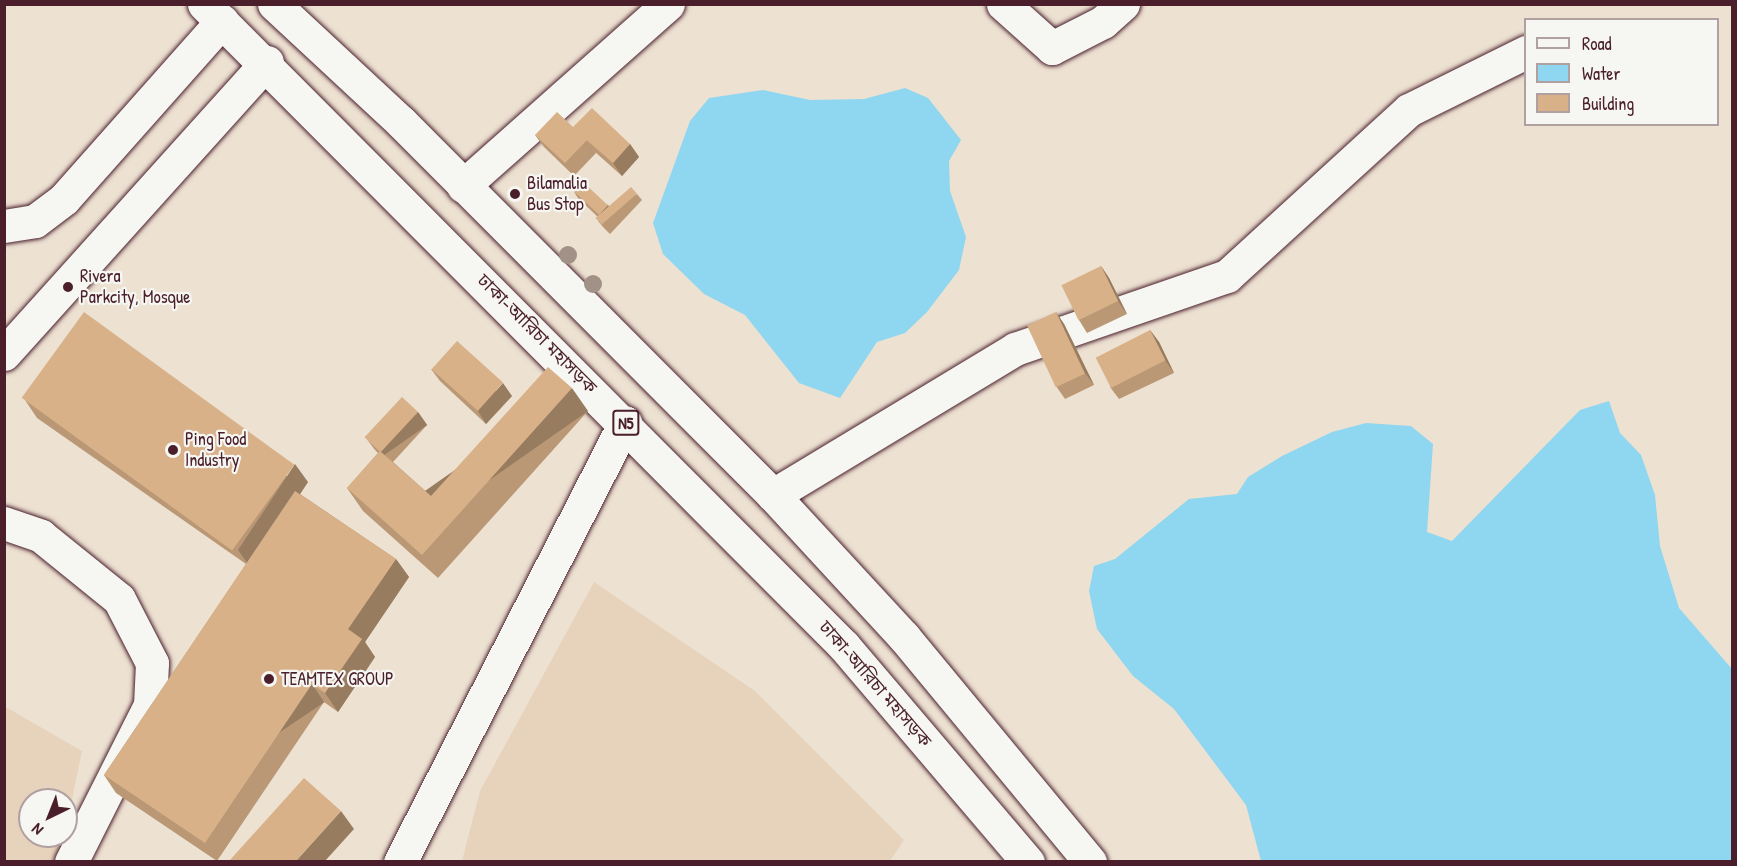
<!DOCTYPE html>
<meta charset="utf-8">
<style>
body{margin:0}
#map{position:relative;width:1737px;height:866px;overflow:hidden;background:#ede1d2;font-family:"Patrick Hand","Noto Sans Bengali",sans-serif}
div>[style]{position:absolute}
.built>*{inset:0;background:#e7d3bc}
.water>*{inset:0;background:#8fd6f0}
.roads{filter:drop-shadow(0 0 2px #4a1f2b) drop-shadow(0 0 2px #4a1f2b)}
.minor>*{height:33px;margin:-16.5px;padding:0 16.5px;transform-origin:16.5px;border-radius:16.5px;background:#f6f6f2}
.highway>*{height:33px;margin:-16.5px;padding:0 16.5px;transform-origin:16.5px;border-radius:16.5px;background:#f6f6f2}
.trees>*{width:18px;height:18px;margin:-9px;border-radius:50%;background:#a19186}
.wall>*{inset:0;background:#ba9876}
.shaded-wall>*{inset:0;background:#977c60;transform-origin:0 0}
.building>*{inset:0;background:#d8b189;transform-origin:0 0}
.dots>*{width:16px;height:16px;translate:-50% -50%;box-sizing:border-box;border:3px solid #f6f6f2;border-radius:50%}
span{translate:-50% -50%;white-space:nowrap;text-align:center;line-height:1.15;-webkit-text-stroke:4.5px #f6f6f2;paint-order:stroke}
.shield-label span{padding:2px 4px;background:#f6f6f2;border:2px solid;border-radius:4px;-webkit-text-stroke-width:0}
.shield-label{font-size:16px;color:#4a1f2b;font-weight:700}
.poi-label{font-size:18px;color:#4a1f2b}
.left{translate:0 -50%;text-align:left}
.street-label{font-size:18px;color:#4a1f2b}
.frame{position:absolute;inset:0;border:6px solid #4a1f2b;pointer-events:none}
.legend{position:absolute;left:1524px;top:18px;width:195px;height:108px;box-sizing:border-box;background:#f6f6f2;border:2px solid #b1a0a2;margin:0;padding:8px 10px;list-style:none;font-size:18px;color:#4a1f2b}
.legend li{display:flex;align-items:center;gap:12px;height:30px}
.legend b{width:30px;border:2px solid #b1a0a2}
.north{position:absolute;left:18px;top:788px;width:60px;height:60px;box-sizing:border-box;background:#f6f6f2;border:2px solid #b1a0a2;border-radius:50%;rotate:223deg;font-size:16px;font-weight:700;line-height:24px;text-align:center;color:#4a1f2b}
.north::after{content:'';display:block;margin:auto;width:21px;height:27px;background:#4a1f2b;clip-path:polygon(50% 0,100% 100%,50% 72%,0 100%)}
</style>
<div id="map">
<div class="built">
<i style="clip-path:polygon(594px 582px,755px 691px,904px 840px,890px 861px,462px 861px,480px 791px)"></i>
<i style="clip-path:polygon(4px 706px,82px 751px,66px 828px,66px 800px,30px 800px,30px 836px,64px 836px,59px 861px,5px 861px)"></i>
</div>
<div class="water">
<i style="clip-path:polygon(905px 88px,928px 98px,961px 140px,949px 161px,950px 191px,966px 237px,959px 270px,927px 312px,905px 333px,877px 342px,840px 398px,799px 383px,745px 315px,704px 294px,663px 254px,653px 223px,690px 121px,709px 98px,763px 90px,810px 100px,864px 99px)"></i>
<i style="clip-path:polygon(1609px 401px,1620px 433px,1641px 455px,1655px 495px,1660px 546px,1679px 608px,1732px 669px,1732px 861px,1261px 861px,1246px 805px,1174px 709px,1133px 676px,1097px 629px,1089px 591px,1094px 566px,1115px 559px,1189px 499px,1237px 494px,1248px 477px,1282px 456px,1332px 432px,1366px 423px,1411px 426px,1433px 444px,1427px 532px,1452px 541px,1580px 410px)"></i>
</div>
<div class="roads">
<div class="minor">
<i style="left:1003px;top:4px;width:66px;rotate:41.9deg"></i>
<i style="left:1052px;top:48px;width:57px;rotate:-27deg"></i>
<i style="left:1103px;top:22px;width:27px;rotate:-42deg"></i>
<i style="left:463px;top:186px;width:274px;rotate:-41.6deg"></i>
<i style="left:4px;top:226px;width:31px;rotate:-9deg"></i>
<i style="left:35px;top:221px;width:36px;rotate:-37deg"></i>
<i style="left:64px;top:199px;width:238px;rotate:-48.4deg"></i>
<i style="left:4px;top:354px;width:393px;rotate:-48deg"></i>
<i style="left:773px;top:495px;width:283px;rotate:-31.1deg"></i>
<i style="left:1015px;top:349px;width:224px;rotate:-19deg"></i>
<i style="left:1227px;top:276px;width:246px;rotate:-42.4deg"></i>
<i style="left:1409px;top:110px;width:131px;rotate:-26.4deg"></i>
<i style="left:4px;top:523px;width:39px;rotate:19deg"></i>
<i style="left:41px;top:536px;width:100px;rotate:38.9deg"></i>
<i style="left:119px;top:599px;width:72px;rotate:62.7deg"></i>
<i style="left:152px;top:663px;width:42px;rotate:92.7deg"></i>
<i style="left:150px;top:705px;width:176px;rotate:116.7deg"></i>
<i style="left:400px;top:862px;width:494px;rotate:-62.9deg"></i>
</div>
<div class="highway">
<i style="left:204px;top:4px;width:907px;rotate:45.09deg"></i>
<i style="left:844px;top:646px;width:284px;rotate:49.6deg"></i>
<i style="left:274px;top:4px;width:173px;rotate:42.9deg"></i>
<i style="left:401px;top:122px;width:527px;rotate:45.08deg"></i>
<i style="left:773px;top:495px;width:193px;rotate:47.3deg"></i>
<i style="left:904px;top:637px;width:292px;rotate:50.4deg"></i>
</div>
</div>
<div class="trees">
<i style="left:568px;top:255px"></i>
<i style="left:593px;top:284px"></i>
</div>
<div class="wall">
<i style="clip-path:polygon(573px 127px,630px 144px,639px 157px,622px 176px,594px 151px,596px 153px,574px 176px,544px 147px,535px 135px)"></i>
<i style="clip-path:polygon(574px 192px,608px 205px,610px 209px,637px 194px,642px 200px,610px 234px,603px 227px,598px 221px,600px 219px,578px 198px)"></i>
<i style="clip-path:polygon(1101px 266px,1109px 278px,1127px 314px,1087px 333px,1079px 320px)"></i>
<i style="clip-path:polygon(1056px 312px,1064px 324px,1094px 385px,1065px 399px,1056px 386px)"></i>
<i style="clip-path:polygon(1150px 330px,1159px 342px,1174px 373px,1119px 399px,1110px 387px)"></i>
<i style="clip-path:polygon(431px 369px,512px 396px,486px 424px,440px 381px)"></i>
<i style="clip-path:polygon(25px 400px,308px 482px,300px 494px,396px 559px,409px 577px,365px 642px,375px 657px,338px 712px,324px 702px,217px 861px,116px 793px,104px 775px,246px 564px,37px 418px)"></i>
<i style="clip-path:polygon(588px 411px,438px 578px,363px 511px,347px 488px,378px 453px,375px 450px,366px 438px,418px 412px,427px 425px,393px 462px,431px 496px)"></i>
</div>
<div class="shaded-wall">
<i style="clip-path:polygon(630px 144px,639px 157px,622px 176px,613px 163px)"></i>
<i style="clip-path:polygon(608px 205px,612px 211px,603px 221px,598px 215px)"></i>
<i style="clip-path:polygon(1101px 266px,1109px 278px,1127px 314px,1118px 301px)"></i>
<i style="clip-path:polygon(1056px 312px,1064px 324px,1094px 385px,1085px 373px)"></i>
<i style="clip-path:polygon(1150px 330px,1159px 342px,1174px 373px,1165px 360px)"></i>
<i style="clip-path:polygon(503px 383px,512px 396px,486px 424px,478px 411px)"></i>
<i style="left:572px;top:388px;width:28px;height:224px;rotate:55deg"></i>
<i style="left:418px;top:412px;width:16px;height:54px;rotate:55deg"></i>
<i style="clip-path:polygon(295px 464px,308px 482px,251px 568px,238px 550px)"></i>
<i style="clip-path:polygon(396px 559px,409px 577px,365px 642px,375px 657px,338px 712px,325px 693px,348px 629px)"></i>
<i style="left:312px;top:684px;width:22px;height:192px;rotate:56deg"></i>
<i style="clip-path:polygon(341px 811px,354px 829px,325px 861px,296px 861px)"></i>
</div>
<div class="building">
<i style="clip-path:polygon(592px 108px,630px 144px,613px 163px,576px 131px,587px 140px,565px 163px,535px 135px,557px 112px,573px 127px)"></i>
<i style="left:583px;top:182px;width:34px;height:13px;rotate:43deg"></i>
<i style="left:631px;top:187px;width:9px;height:47px;rotate:49deg"></i>
<i style="left:1101px;top:266px;width:39px;height:44px;rotate:64deg"></i>
<i style="left:84px;top:312px;width:260px;height:106px;rotate:36deg"></i>
<i style="left:1056px;top:312px;width:68px;height:32px;rotate:65deg"></i>
<i style="left:1150px;top:330px;width:34px;height:61px;rotate:63deg"></i>
<i style="left:457px;top:341px;width:62px;height:38px;rotate:42deg"></i>
<i style="clip-path:polygon(548px 367px,572px 388px,422px 555px,347px 488px,380px 451px,431px 496px)"></i>
<i style="left:402px;top:397px;width:22px;height:55px;rotate:43deg"></i>
<i style="clip-path:polygon(295px 491px,396px 559px,348px 629px,362px 639px,325px 693px,312px 684px,205px 843px,104px 775px)"></i>
<i style="clip-path:polygon(304px 778px,341px 811px,296px 861px,232px 861px,230px 860px)"></i>
</div>
<div class="dots">
<i style="left:515px;top:194px;background:#4a1f2b"></i>
<i style="left:68px;top:287px;background:#4a1f2b"></i>
<i style="left:173px;top:450px;background:#4a1f2b"></i>
<i style="left:269px;top:679px;background:#4a1f2b"></i>
</div>
<div class="shield-label">
<span style="left:626px;top:423px">N5</span>
</div>
<div class="poi-label">
<span class="left" style="left:527px;top:194px">Bilamalia<br>Bus Stop</span>
<span class="left" style="left:80px;top:287px">Rivera<br>Parkcity, Mosque</span>
<span class="left" style="left:185px;top:450px">Ping Food<br>Industry</span>
<span class="left" style="left:281px;top:679px">TEAMTEX GROUP</span>
</div>
<div class="street-label">
<span style="left:537px;top:334px;rotate:45deg">ঢাকা-আরিচা মহাসড়ক</span>
<span style="left:875px;top:684px;rotate:49deg">ঢাকা-আরিচা মহাসড়ক</span>
</div>
<div class="frame"></div>
<ul class="legend">
<li><b style="height:8px;background:#f6f6f2"></b>Road</li>
<li><b style="height:16px;background:#8fd6f0"></b>Water</li>
<li><b style="height:16px;background:#d8b189"></b>Building</li>
</ul>
<div class="north">N</div>
</div>
